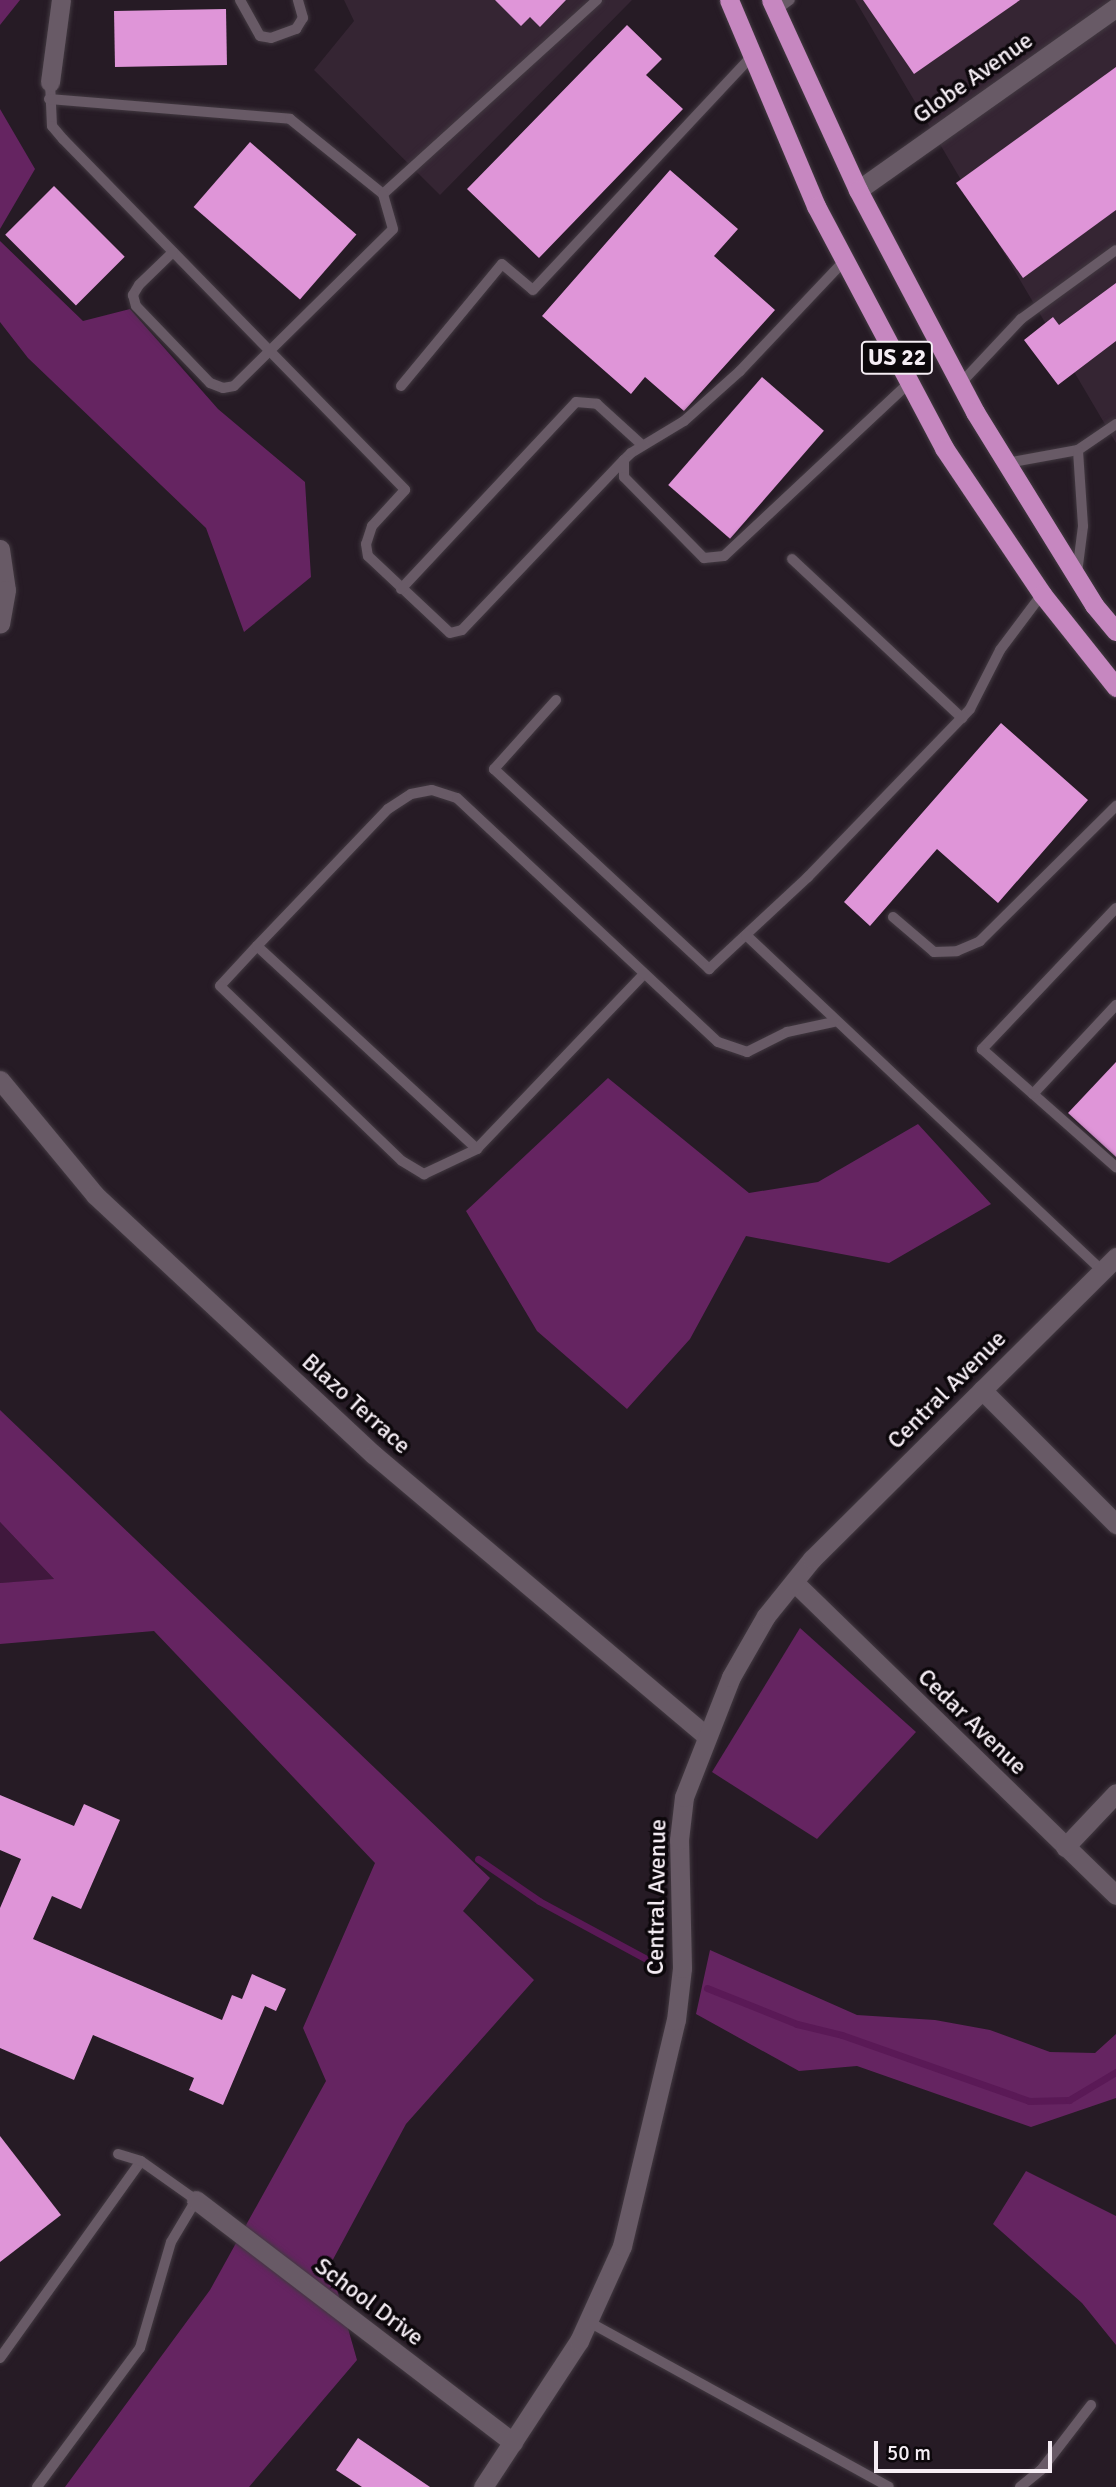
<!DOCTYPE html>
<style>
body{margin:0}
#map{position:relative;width:1116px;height:2487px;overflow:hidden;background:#261b25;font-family:Signika,sans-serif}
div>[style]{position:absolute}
.built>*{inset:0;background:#352533}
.green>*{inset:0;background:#40183d}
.forest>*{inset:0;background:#652461}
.stream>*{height:7px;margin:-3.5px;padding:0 3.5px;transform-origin:3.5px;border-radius:3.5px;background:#5a1956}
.building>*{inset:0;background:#df95d8;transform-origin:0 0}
.roads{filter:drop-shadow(0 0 2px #423941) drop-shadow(0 0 2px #423941)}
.service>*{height:10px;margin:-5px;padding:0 5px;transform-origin:5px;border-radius:5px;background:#685a66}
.minor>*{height:19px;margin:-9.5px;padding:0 9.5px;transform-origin:9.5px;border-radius:9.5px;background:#685a66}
.trunk>*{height:19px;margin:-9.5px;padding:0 9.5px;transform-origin:9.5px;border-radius:9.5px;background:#c687c0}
span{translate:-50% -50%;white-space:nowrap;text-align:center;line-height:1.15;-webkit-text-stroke:7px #0c070b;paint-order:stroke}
.shield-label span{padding:2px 5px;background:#0c070b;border:2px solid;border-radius:5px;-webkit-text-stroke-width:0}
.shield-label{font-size:23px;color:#f5edf4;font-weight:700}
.street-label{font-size:24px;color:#f5edf4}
.scale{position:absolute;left:874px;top:2441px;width:178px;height:32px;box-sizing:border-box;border:4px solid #f5edf4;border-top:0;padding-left:9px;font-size:21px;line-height:24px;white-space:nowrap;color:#f5edf4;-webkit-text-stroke:5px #0c070b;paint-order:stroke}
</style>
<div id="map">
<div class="built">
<i style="clip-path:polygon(344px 0,632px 0,440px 195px,314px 70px,354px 21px)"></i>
<i style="clip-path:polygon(855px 0,1116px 0,1116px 443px)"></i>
</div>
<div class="green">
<i style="clip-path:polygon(0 1522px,55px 1580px,0 1583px)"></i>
</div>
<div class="forest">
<i style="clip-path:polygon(0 0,20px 0,0 25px)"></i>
<i style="clip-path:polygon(0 109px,35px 169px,0 229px)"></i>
<i style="clip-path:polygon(0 241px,83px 321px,130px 309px,218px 409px,305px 482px,311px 577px,244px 632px,206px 528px,28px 358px,0 322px)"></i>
<i style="clip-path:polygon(608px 1078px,749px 1193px,818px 1182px,918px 1124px,991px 1204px,889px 1263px,746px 1236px,690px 1339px,627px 1409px,537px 1331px,466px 1211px)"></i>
<i style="clip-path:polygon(0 1410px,490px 1878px,463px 1911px,534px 1980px,406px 2124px,330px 2265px,357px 2360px,249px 2487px,65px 2487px,210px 2290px,326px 2081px,303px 2028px,375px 1863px,154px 1631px,0 1644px,0 1583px,54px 1579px,0 1522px)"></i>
<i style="clip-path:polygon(800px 1628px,916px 1732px,817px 1839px,712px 1772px)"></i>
<i style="clip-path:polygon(710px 1950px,857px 2015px,935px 2020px,990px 2030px,1050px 2052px,1095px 2053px,1116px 2034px,1116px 2098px,1031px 2127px,857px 2066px,799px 2071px,696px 2014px)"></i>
<i style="clip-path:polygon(1026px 2171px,1116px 2216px,1116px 2345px,1082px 2303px,993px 2224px)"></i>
</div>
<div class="stream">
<i style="left:478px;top:1859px;width:74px;rotate:34.5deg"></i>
<i style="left:539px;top:1901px;width:126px;rotate:28.4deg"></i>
<i style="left:707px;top:1988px;width:97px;rotate:21.8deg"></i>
<i style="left:797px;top:2024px;width:46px;rotate:13.7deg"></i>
<i style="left:842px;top:2035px;width:198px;rotate:19.4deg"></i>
<i style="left:1029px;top:2101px;width:40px;rotate:-1.4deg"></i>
<i style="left:1069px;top:2100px;width:55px;rotate:-30.8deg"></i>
</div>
<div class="building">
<i style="clip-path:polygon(495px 0,566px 0,540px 27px,530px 17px,521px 26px)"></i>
<i style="clip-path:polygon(863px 0,1020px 0,914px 74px)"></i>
<i style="left:226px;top:9px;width:56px;height:112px;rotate:89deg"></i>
<i style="clip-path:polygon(627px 25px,662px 59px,646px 75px,683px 109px,539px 258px,467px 189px)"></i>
<i style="clip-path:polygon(1116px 67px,1116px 210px,1023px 278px,956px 183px)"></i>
<i style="left:250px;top:142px;width:141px;height:86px;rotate:41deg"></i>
<i style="clip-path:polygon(670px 170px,738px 229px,714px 256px,775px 310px,684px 411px,645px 377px,631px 394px,542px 316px)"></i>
<i style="left:54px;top:186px;width:100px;height:69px;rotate:45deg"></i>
<i style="clip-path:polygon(1116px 283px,1116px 341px,1058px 385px,1024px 340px,1053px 317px,1059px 325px)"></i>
<i style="left:762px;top:377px;width:82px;height:143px;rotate:41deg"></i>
<i style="clip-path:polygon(1001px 723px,1088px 800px,998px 903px,937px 849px,870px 926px,844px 902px)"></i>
<i style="clip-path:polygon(1116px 1062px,1116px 1157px,1068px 1113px)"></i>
<i style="clip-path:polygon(0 1795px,74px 1826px,84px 1804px,120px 1820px,81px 1909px,52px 1896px,33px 1939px,222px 2020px,232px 1995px,242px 1999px,252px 1974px,286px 1989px,276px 2011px,265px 2006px,223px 2105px,189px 2090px,194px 2078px,93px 2035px,74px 2080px,0 2048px,0 1908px,21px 1859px,0 1850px)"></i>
<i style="clip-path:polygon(0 2136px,61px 2215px,0 2262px)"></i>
<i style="clip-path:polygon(358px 2438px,430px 2487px,362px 2487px,336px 2470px)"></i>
</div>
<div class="roads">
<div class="service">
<i style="left:240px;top:0;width:41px;rotate:60.9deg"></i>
<i style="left:260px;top:36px;width:11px;rotate:10deg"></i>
<i style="left:271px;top:38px;width:27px;rotate:-20deg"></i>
<i style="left:296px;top:29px;width:13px;rotate:-58deg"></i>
<i style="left:303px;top:18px;width:19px;rotate:-106deg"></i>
<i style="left:776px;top:10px;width:17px;rotate:-36deg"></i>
<i style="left:50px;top:82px;width:44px;rotate:87.4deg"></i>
<i style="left:52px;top:126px;width:17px;rotate:50deg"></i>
<i style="left:63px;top:139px;width:490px;rotate:45.7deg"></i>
<i style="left:405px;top:490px;width:49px;rotate:132.5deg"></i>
<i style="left:372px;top:526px;width:19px;rotate:108deg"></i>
<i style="left:366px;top:544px;width:12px;rotate:81deg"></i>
<i style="left:368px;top:556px;width:112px;rotate:43.2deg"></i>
<i style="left:450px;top:633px;width:12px;rotate:-14deg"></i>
<i style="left:462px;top:630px;width:235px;rotate:-46.4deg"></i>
<i style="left:49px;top:99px;width:242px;rotate:4.7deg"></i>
<i style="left:290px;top:119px;width:119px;rotate:38.9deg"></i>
<i style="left:383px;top:194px;width:289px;rotate:-42.2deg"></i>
<i style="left:173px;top:252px;width:47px;rotate:135.9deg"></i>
<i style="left:139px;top:285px;width:12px;rotate:121deg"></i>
<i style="left:133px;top:295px;width:11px;rotate:75deg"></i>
<i style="left:136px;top:306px;width:107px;rotate:46.1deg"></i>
<i style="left:210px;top:383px;width:14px;rotate:21deg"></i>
<i style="left:223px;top:388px;width:11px;rotate:-10deg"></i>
<i style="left:234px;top:386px;width:223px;rotate:-44.6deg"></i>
<i style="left:393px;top:229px;width:36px;rotate:-106deg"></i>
<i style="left:845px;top:260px;width:153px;rotate:133.4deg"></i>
<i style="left:740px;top:371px;width:75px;rotate:138.2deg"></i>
<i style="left:684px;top:421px;width:62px;rotate:148.9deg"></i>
<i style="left:631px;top:453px;width:10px;rotate:135deg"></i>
<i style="left:624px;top:460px;width:17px;rotate:90deg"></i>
<i style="left:624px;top:477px;width:114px;rotate:45.4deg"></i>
<i style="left:704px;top:558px;width:20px;rotate:-6deg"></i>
<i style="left:724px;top:556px;width:255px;rotate:-43.1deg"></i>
<i style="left:960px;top:384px;width:89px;rotate:-46.8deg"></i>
<i style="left:1021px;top:319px;width:117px;rotate:-36deg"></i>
<i style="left:401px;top:386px;width:158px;rotate:-50.4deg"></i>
<i style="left:502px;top:264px;width:40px;rotate:40deg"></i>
<i style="left:533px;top:290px;width:320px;rotate:-46.9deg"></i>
<i style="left:1007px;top:463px;width:72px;rotate:-10.4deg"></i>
<i style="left:1078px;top:450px;width:46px;rotate:-34.4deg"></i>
<i style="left:792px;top:559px;width:233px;rotate:43.1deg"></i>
<i style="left:1077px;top:573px;width:47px;rotate:-82.7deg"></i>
<i style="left:1083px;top:526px;width:76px;rotate:-93.8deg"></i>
<i style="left:401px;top:589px;width:256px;rotate:-46.9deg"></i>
<i style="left:576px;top:402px;width:21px;rotate:5deg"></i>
<i style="left:597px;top:404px;width:61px;rotate:42.3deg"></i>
<i style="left:556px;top:700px;width:93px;rotate:131.9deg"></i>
<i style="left:494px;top:769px;width:294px;rotate:42.9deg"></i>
<i style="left:709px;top:969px;width:135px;rotate:-42.9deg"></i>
<i style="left:808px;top:877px;width:233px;rotate:-46deg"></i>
<i style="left:970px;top:709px;width:66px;rotate:-63deg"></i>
<i style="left:1000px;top:650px;width:70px;rotate:-53.1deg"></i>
<i style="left:1116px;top:908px;width:195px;rotate:133.5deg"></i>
<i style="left:982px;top:1049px;width:179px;rotate:41.4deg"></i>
<i style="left:893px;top:917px;width:54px;rotate:40.5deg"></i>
<i style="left:934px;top:952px;width:23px;rotate:-2deg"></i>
<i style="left:957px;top:951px;width:25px;rotate:-23deg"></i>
<i style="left:980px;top:941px;width:192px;rotate:-44.8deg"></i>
<i style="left:746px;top:935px;width:490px;rotate:43.3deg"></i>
<i style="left:257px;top:946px;width:54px;rotate:132.8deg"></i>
<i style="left:220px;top:986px;width:252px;rotate:43.9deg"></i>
<i style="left:402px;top:1161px;width:26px;rotate:31deg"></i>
<i style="left:424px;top:1174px;width:59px;rotate:-25.3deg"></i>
<i style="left:643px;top:975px;width:240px;rotate:133.7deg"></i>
<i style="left:477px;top:1149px;width:299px;rotate:-137.3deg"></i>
<i style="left:257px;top:946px;width:190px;rotate:-46.3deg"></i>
<i style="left:388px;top:809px;width:27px;rotate:-33deg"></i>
<i style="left:411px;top:794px;width:21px;rotate:-11deg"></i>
<i style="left:432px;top:790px;width:26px;rotate:18deg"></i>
<i style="left:457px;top:798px;width:357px;rotate:43.1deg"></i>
<i style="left:718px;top:1042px;width:31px;rotate:19deg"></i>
<i style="left:747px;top:1052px;width:45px;rotate:-26.6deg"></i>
<i style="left:787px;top:1032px;width:48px;rotate:-12deg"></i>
<i style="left:1033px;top:1094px;width:122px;rotate:-47deg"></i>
<i style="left:589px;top:2322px;width:342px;rotate:28.8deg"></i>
<i style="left:0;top:2358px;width:242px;rotate:-54.4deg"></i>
<i style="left:37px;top:2487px;width:173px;rotate:-53.5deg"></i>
<i style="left:140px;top:2348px;width:110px;rotate:-73.7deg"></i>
<i style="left:171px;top:2242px;width:49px;rotate:-59.2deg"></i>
<i style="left:196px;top:2200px;width:67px;rotate:-144.7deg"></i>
<i style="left:141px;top:2161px;width:24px;rotate:-163deg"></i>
<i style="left:1020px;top:2487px;width:27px;rotate:-39deg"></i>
<i style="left:1041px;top:2470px;width:82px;rotate:-52.4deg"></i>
</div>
<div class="minor">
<i style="left:50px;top:82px;width:83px;rotate:-82.4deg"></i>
<i style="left:858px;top:190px;width:316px;rotate:-35.3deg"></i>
<i style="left:0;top:549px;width:41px;rotate:81.7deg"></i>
<i style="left:6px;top:590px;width:34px;rotate:100deg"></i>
<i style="left:0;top:1080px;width:149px;rotate:50.4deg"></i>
<i style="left:95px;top:1195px;width:381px;rotate:43deg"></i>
<i style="left:374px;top:1455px;width:435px;rotate:40.2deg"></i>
<i style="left:982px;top:1390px;width:190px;rotate:45deg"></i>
<i style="left:794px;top:1582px;width:449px;rotate:44.2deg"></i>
<i style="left:1065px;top:1847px;width:74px;rotate:-46.6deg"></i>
<i style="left:196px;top:2200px;width:399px;rotate:37.4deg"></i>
<i style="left:483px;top:2487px;width:175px;rotate:-56.7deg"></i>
<i style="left:579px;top:2341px;width:104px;rotate:-65.6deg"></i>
<i style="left:622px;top:2246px;width:232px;rotate:-76.6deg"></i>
<i style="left:676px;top:2020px;width:52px;rotate:-83.4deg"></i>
<i style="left:682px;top:1968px;width:128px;rotate:-91.3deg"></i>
<i style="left:679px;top:1840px;width:43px;rotate:-83.4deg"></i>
<i style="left:684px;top:1797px;width:129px;rotate:-68.6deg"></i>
<i style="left:731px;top:1677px;width:70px;rotate:-60.2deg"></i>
<i style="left:766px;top:1616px;width:73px;rotate:-51.1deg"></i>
<i style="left:812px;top:1559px;width:429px;rotate:-44.8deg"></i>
</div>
<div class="trunk">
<i style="left:729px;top:0;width:224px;rotate:67.1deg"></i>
<i style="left:816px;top:206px;width:274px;rotate:62.1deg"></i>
<i style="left:944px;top:448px;width:176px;rotate:56.1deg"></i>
<i style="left:1042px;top:594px;width:119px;rotate:51.5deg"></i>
<i style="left:771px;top:0;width:209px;rotate:65.4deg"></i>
<i style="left:858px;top:190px;width:251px;rotate:62.2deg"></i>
<i style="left:975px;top:412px;width:227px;rotate:58.3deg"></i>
<i style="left:1094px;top:605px;width:34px;rotate:50deg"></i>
</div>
</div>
<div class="shield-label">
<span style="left:897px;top:358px">US 22</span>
</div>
<div class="street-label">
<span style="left:973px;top:78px;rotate:-35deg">Globe Avenue</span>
<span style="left:947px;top:1390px;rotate:-45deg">Central Avenue</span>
<span style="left:356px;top:1404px;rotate:42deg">Blazo Terrace</span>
<span style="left:972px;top:1722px;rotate:44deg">Cedar Avenue</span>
<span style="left:657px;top:1897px;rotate:-89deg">Central Avenue</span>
<span style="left:369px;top:2302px;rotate:37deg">School Drive</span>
</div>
<div class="scale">50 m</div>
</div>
